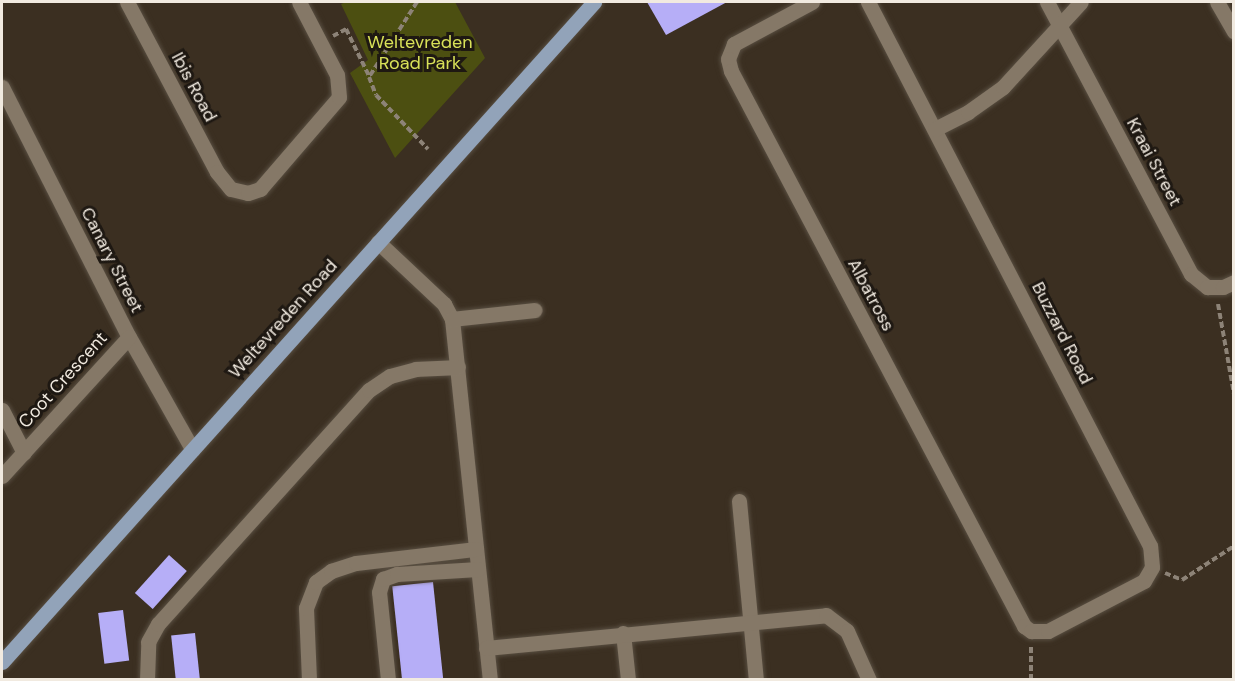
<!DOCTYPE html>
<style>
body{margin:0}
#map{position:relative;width:1235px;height:681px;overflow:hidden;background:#3b2f21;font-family:"DM Sans",sans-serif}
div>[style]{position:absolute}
.green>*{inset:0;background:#4c4f11}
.building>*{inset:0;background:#b6aef7;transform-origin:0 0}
.path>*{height:4px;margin-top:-2px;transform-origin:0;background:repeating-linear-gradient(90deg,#8d8377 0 6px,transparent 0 9px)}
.roads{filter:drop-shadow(0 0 2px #584e41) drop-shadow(0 0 2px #584e41)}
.minor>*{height:15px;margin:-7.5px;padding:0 7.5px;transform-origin:7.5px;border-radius:7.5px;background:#857867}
.major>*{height:15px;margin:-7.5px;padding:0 7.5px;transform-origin:7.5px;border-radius:7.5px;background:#92a3b9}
span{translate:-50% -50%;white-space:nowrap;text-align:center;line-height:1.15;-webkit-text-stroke:6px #1e1812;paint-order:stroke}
.park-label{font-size:18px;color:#d9e158}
.street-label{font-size:18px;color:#f1eae0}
.frame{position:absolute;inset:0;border:3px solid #f1eae0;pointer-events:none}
</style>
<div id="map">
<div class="green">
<i style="clip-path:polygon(346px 2px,455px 2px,485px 58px,395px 158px,350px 73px,368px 60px,341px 4px)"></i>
</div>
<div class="building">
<i style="clip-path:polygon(647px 2px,727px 2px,666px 35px)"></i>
<i style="left:169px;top:555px;width:24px;height:51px;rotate:42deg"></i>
<i style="left:433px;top:582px;width:99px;height:41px;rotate:84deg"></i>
<i style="left:123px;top:610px;width:51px;height:25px;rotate:83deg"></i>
<i style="left:195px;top:633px;width:47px;height:24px;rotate:84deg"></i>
</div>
<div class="path">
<i style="left:417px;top:2px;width:89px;rotate:122.6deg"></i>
<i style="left:369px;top:77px;width:19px;rotate:69deg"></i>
<i style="left:376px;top:95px;width:75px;rotate:46.1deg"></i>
<i style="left:333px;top:36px;width:15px;rotate:-28deg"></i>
<i style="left:346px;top:29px;width:52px;rotate:63.9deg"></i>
<i style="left:1218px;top:304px;width:91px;rotate:79.9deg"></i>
<i style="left:1165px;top:573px;width:18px;rotate:22deg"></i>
<i style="left:1182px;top:580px;width:62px;rotate:-33.2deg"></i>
<i style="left:1031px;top:647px;width:33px;rotate:90deg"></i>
</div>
<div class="roads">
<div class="minor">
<i style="left:127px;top:2px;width:192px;rotate:62.1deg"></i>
<i style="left:217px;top:172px;width:22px;rotate:51deg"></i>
<i style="left:231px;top:189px;width:17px;rotate:13deg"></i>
<i style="left:248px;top:193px;width:13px;rotate:-18deg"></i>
<i style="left:260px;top:189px;width:121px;rotate:-49.3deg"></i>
<i style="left:339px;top:97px;width:22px;rotate:-95deg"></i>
<i style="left:337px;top:75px;width:82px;rotate:-117.5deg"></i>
<i style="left:812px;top:2px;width:89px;rotate:151.7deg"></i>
<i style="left:734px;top:44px;width:16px;rotate:112deg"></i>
<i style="left:728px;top:59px;width:12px;rotate:76deg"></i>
<i style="left:731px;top:71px;width:628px;rotate:62.17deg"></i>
<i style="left:1024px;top:626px;width:9px;rotate:36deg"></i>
<i style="left:1031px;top:631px;width:17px"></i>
<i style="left:1048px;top:631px;width:108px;rotate:-27.5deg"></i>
<i style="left:1144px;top:581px;width:16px;rotate:-60deg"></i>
<i style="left:1152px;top:567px;width:21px;rotate:-95deg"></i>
<i style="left:1150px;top:546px;width:613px;rotate:-117.4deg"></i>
<i style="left:1047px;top:2px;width:308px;rotate:62.1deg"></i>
<i style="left:1191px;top:274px;width:21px;rotate:39deg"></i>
<i style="left:1207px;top:287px;width:16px"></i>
<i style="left:1223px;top:287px;width:12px;rotate:-24deg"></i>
<i style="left:1217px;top:2px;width:34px;rotate:60deg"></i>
<i style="left:2px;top:87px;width:280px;rotate:63.1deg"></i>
<i style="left:129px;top:337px;width:129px;rotate:60.6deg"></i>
<i style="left:935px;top:129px;width:37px;rotate:-27deg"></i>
<i style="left:968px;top:112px;width:43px;rotate:-35.5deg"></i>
<i style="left:1003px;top:87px;width:115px;rotate:-47.5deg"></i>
<i style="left:378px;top:242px;width:91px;rotate:43.2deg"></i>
<i style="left:444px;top:304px;width:17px;rotate:62deg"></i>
<i style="left:452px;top:319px;width:363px;rotate:84deg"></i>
<i style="left:452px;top:319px;width:83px;rotate:-6.2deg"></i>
<i style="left:2px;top:410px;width:48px;rotate:62.9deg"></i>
<i style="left:2px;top:476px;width:188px;rotate:-47.6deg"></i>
<i style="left:739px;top:501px;width:180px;rotate:84.6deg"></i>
<i style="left:623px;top:633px;width:47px;rotate:83.9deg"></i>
<i style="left:486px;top:648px;width:342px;rotate:-5.5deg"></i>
<i style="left:826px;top:615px;width:26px;rotate:37deg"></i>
<i style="left:847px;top:631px;width:54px;rotate:65.8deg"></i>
<i style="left:147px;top:680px;width:38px;rotate:-88deg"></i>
<i style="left:148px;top:642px;width:21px;rotate:-61deg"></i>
<i style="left:158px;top:624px;width:315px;rotate:-48deg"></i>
<i style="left:369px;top:390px;width:25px;rotate:-34deg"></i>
<i style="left:390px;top:376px;width:27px;rotate:-15deg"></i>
<i style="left:416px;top:369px;width:42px;rotate:-2.7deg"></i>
<i style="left:309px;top:680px;width:72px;rotate:-92.4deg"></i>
<i style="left:306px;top:608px;width:28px;rotate:-69deg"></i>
<i style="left:316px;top:582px;width:19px;rotate:-36deg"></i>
<i style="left:331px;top:571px;width:26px;rotate:-18deg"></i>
<i style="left:356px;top:563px;width:121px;rotate:-6.7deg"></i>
<i style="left:388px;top:680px;width:88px;rotate:-95.8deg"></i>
<i style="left:379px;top:592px;width:14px;rotate:-73deg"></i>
<i style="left:383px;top:579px;width:15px;rotate:-20deg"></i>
<i style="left:397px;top:574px;width:81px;rotate:-3.5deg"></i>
</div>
<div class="major">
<i style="left:2px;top:662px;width:887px;rotate:-48.11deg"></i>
</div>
</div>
<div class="park-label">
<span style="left:420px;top:53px">Weltevreden<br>Road Park</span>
</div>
<div class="street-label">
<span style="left:194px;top:87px;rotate:62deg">Ibis Road</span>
<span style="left:1154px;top:162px;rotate:62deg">Kraai Street</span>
<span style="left:112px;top:260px;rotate:63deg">Canary Street</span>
<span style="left:871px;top:295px;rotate:62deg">Albatross</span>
<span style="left:283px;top:319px;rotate:-48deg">Weltevreden Road</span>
<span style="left:1062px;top:333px;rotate:63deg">Buzzard Road</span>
<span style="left:63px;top:380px;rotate:-48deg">Coot Crescent</span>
</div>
<div class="frame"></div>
</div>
